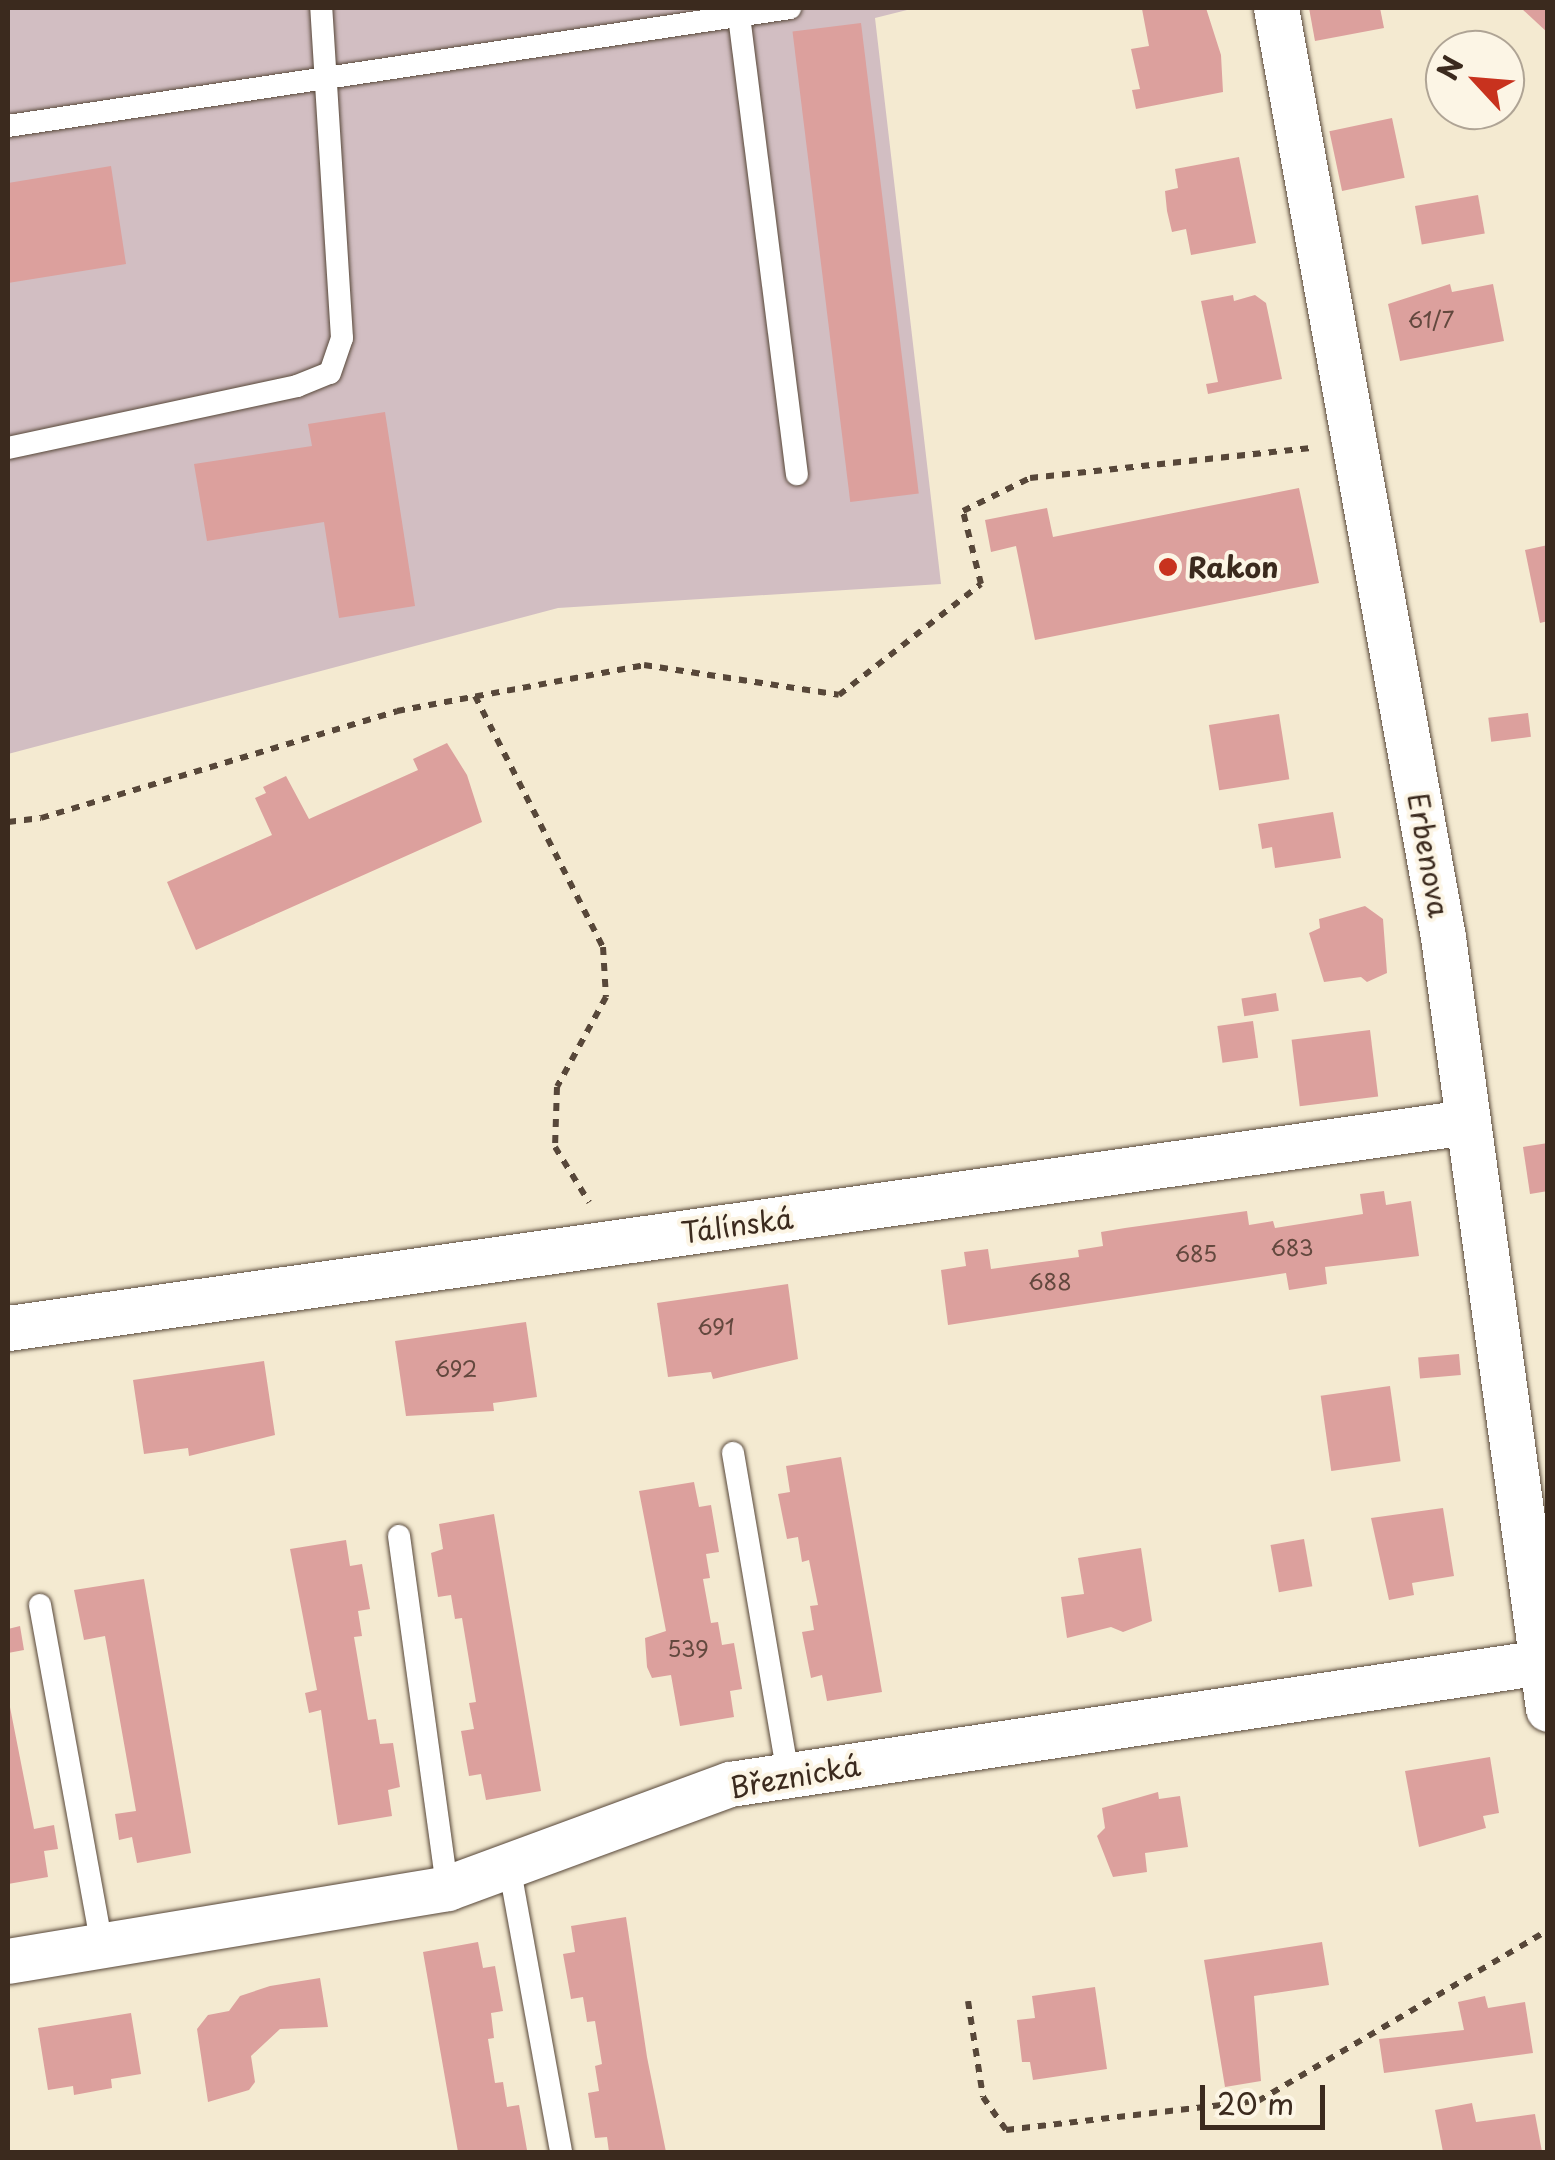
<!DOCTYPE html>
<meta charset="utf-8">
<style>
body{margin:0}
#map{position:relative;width:1555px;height:2160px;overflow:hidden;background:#f4ead1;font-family:"Playpen Sans",sans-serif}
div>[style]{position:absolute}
.industrial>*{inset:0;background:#d2bec2}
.building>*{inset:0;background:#dca09d;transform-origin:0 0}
.path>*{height:6px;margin-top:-3px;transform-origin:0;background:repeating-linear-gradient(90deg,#574739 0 8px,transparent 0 16px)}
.roads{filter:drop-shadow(0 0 2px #574739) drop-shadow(0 0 2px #574739)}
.lane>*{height:22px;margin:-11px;padding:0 11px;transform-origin:11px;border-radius:11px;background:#fff}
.street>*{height:45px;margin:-22.5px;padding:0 22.5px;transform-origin:22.5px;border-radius:22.5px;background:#fff}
.dots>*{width:28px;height:28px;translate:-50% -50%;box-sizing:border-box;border:5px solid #fcf5e5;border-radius:50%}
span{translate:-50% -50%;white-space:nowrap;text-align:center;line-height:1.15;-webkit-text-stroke:8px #fcf5e5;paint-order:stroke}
.number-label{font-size:22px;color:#63483e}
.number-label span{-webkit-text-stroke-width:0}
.poi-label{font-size:28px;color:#3b2a1e;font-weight:700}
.left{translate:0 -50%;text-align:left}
.street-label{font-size:28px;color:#3b2a1e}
.frame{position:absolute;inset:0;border:10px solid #3b2a1e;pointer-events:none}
.north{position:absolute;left:1425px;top:30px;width:100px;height:100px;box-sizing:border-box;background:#fcf5e5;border:2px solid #afa495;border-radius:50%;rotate:296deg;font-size:28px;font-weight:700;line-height:40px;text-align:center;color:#3b2a1e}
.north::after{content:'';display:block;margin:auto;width:35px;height:45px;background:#c8321e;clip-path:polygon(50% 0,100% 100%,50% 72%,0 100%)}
.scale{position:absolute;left:1200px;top:2085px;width:125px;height:45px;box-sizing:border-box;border:5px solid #3b2a1e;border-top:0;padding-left:12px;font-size:30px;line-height:35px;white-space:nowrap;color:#3b2a1e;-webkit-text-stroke:8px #fcf5e5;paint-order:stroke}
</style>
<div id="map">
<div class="industrial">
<i style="clip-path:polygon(8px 8px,915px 8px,875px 18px,941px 584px,558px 608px,8px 754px)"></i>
</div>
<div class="building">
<i style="clip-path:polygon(1206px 8px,1221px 55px,1223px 92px,1136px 109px,1132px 90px,1140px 89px,1131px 49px,1149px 46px,1142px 9px)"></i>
<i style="clip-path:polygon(1309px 8px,1380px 8px,1384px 28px,1315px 41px)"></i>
<i style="clip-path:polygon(1521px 8px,1548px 8px,1548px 33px)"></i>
<i style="left:861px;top:23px;width:474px;height:69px;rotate:83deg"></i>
<i style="left:1392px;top:118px;width:61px;height:64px;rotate:78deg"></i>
<i style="clip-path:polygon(1239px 157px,1256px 243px,1191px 255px,1186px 229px,1172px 232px,1167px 211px,1165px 191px,1178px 188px,1175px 169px)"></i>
<i style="clip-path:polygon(111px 166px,126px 264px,8px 283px,8px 183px)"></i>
<i style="left:1478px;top:195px;width:39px;height:64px;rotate:80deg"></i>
<i style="clip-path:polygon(1450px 284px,1452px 292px,1493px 284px,1504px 341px,1400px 361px,1388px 304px)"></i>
<i style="clip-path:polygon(1233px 295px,1234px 301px,1255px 295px,1266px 303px,1282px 379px,1208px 394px,1206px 384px,1218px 382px,1201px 301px)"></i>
<i style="clip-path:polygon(385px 412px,415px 606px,339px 618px,324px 522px,207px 541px,194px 464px,312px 446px,308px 424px)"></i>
<i style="clip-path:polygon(1299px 488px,1319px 583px,1035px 640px,1016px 546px,991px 552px,985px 520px,1047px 508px,1053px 537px)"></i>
<i style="clip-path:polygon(1548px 545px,1548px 621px,1540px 623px,1525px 550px)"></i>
<i style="left:1528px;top:713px;width:24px;height:40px;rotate:83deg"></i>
<i style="left:1279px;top:714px;width:66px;height:71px;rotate:81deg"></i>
<i style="clip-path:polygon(447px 743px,467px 775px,482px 822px,196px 950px,167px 882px,272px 835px,255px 798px,266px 793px,263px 787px,286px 776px,309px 819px,418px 770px,413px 759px)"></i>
<i style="clip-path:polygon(1333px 812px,1341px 858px,1275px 868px,1272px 847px,1262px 849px,1258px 824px)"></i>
<i style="clip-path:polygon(1365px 906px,1383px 919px,1387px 973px,1367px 982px,1361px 977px,1324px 982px,1309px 933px,1320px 928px,1319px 919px)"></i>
<i style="left:1276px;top:993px;width:18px;height:35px;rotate:81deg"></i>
<i style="left:1253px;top:1021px;width:37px;height:36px;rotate:82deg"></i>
<i style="left:1370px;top:1030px;width:67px;height:79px;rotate:83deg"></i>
<i style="clip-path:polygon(1548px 1143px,1548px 1191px,1530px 1194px,1523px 1147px)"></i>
<i style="clip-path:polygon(1384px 1191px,1386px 1205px,1411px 1201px,1419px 1256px,1325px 1267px,1327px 1284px,1289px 1290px,1286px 1273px,948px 1325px,941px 1270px,966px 1266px,964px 1252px,988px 1249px,991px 1269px,1079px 1257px,1078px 1250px,1103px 1246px,1101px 1232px,1125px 1228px,1247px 1211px,1249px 1225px,1273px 1221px,1275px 1228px,1363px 1214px,1360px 1194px)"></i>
<i style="clip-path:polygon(788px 1284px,798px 1359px,713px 1379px,711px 1372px,668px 1377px,657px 1303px)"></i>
<i style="clip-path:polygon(526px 1322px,537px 1397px,493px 1403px,494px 1411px,406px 1416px,395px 1341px)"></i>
<i style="left:1459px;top:1354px;width:21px;height:41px;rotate:85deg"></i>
<i style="clip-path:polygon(264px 1361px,275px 1435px,189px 1456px,188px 1448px,144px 1454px,133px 1380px)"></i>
<i style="left:1390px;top:1386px;width:76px;height:70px;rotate:82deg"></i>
<i style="clip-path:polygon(841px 1457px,882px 1692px,827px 1701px,822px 1675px,811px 1678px,802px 1632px,814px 1630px,810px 1606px,818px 1605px,809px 1560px,802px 1562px,798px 1537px,787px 1539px,778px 1494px,790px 1492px,786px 1466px)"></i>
<i style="clip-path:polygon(694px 1482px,699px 1507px,711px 1505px,719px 1552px,706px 1554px,710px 1578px,703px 1579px,711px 1623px,718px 1622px,722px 1645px,734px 1643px,742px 1689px,730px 1691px,734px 1717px,680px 1726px,671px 1675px,652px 1678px,647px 1667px,645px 1638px,666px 1631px,639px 1491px)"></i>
<i style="clip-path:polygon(1443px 1508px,1454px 1576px,1412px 1583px,1414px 1595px,1389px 1600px,1371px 1518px)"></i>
<i style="clip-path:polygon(494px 1514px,541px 1791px,486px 1800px,481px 1774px,469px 1776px,461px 1731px,474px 1729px,469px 1703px,476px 1702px,462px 1618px,455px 1619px,451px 1595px,438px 1597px,431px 1553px,443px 1549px,439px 1524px)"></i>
<i style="left:1304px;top:1539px;width:48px;height:34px;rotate:80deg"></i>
<i style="clip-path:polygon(346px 1540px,350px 1566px,362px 1564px,370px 1609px,358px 1611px,362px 1636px,354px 1637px,368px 1720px,376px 1719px,380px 1744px,393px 1743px,400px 1787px,388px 1790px,392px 1816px,338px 1825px,321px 1710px,309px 1713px,305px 1693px,317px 1690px,290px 1549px)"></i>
<i style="clip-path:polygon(1141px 1548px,1152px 1621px,1123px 1632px,1111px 1627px,1067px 1638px,1061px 1597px,1084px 1594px,1078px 1558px)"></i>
<i style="clip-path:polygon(144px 1579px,191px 1853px,137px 1863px,132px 1837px,119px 1840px,115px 1814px,136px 1811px,105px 1636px,84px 1640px,74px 1590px)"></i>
<i style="clip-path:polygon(20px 1626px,24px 1650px,8px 1653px,8px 1629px)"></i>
<i style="clip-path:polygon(8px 1697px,34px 1829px,54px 1825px,58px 1849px,44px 1851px,48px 1877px,8px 1884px)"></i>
<i style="clip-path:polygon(1490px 1757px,1499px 1813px,1483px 1816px,1486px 1828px,1419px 1847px,1405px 1771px)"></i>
<i style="clip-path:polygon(1158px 1792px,1159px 1799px,1180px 1796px,1188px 1847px,1145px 1853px,1147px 1872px,1113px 1877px,1097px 1836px,1105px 1828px,1102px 1808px)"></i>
<i style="clip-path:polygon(626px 1917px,647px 2057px,666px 2152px,609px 2152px,607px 2137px,595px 2138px,588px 2093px,599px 2091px,595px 2066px,602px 2064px,595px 2021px,587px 2022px,583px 1997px,571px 1999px,563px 1954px,575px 1952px,571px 1926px)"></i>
<i style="clip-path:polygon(478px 1942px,483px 1968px,495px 1966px,503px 2011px,491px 2013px,494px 2038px,488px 2039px,495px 2083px,503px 2082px,507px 2107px,519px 2105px,527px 2150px,458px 2152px,423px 1952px)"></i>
<i style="clip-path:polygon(1322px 1942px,1329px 1985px,1254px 1996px,1261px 2081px,1225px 2087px,1204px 1960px)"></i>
<i style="clip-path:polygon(320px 1978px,328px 2027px,280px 2029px,251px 2056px,255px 2082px,249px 2090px,208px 2102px,197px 2029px,208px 2015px,229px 2011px,240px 1996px,270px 1986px)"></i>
<i style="clip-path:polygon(1095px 1987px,1107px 2069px,1033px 2080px,1030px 2062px,1022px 2062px,1017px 2020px,1035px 2018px,1032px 1996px)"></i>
<i style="clip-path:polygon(1485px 1996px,1488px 2008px,1525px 2002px,1533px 2053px,1384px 2073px,1379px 2039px,1464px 2030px,1458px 2002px)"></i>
<i style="clip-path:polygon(131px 2013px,141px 2074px,111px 2079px,112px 2088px,74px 2095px,73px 2086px,48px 2090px,38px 2028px)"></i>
<i style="clip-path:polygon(1472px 2103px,1476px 2122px,1535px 2114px,1542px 2152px,1443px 2152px,1435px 2110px)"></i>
</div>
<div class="path">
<i style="left:475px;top:696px;width:282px;rotate:63deg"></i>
<i style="left:603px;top:947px;width:50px;rotate:86.6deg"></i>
<i style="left:606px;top:997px;width:102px;rotate:118.6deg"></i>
<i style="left:557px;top:1087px;width:60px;rotate:91.9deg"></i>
<i style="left:555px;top:1147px;width:65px;rotate:58.3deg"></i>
<i style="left:8px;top:822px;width:33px;rotate:-7deg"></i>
<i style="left:41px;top:818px;width:372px;rotate:-16.7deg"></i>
<i style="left:397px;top:711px;width:251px;rotate:-10.5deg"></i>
<i style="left:644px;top:665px;width:197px;rotate:8.7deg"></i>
<i style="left:839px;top:695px;width:180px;rotate:-38deg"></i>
<i style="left:981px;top:584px;width:75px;rotate:-103.9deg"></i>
<i style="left:963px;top:511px;width:75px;rotate:-26.2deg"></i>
<i style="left:1030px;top:478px;width:285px;rotate:-6.1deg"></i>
<i style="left:968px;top:2001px;width:97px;rotate:81.1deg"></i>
<i style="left:983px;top:2097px;width:40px;rotate:55.1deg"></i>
<i style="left:1006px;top:2130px;width:254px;rotate:-6.6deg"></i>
<i style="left:1258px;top:2101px;width:337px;rotate:-30.5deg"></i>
</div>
<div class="roads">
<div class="lane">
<i style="left:738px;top:8px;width:470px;rotate:82.8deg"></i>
<i style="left:8px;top:126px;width:791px;rotate:-8.58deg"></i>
<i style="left:8px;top:448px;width:296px;rotate:-12.1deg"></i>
<i style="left:297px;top:386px;width:35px;rotate:-22deg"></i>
<i style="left:330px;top:373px;width:37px;rotate:-71deg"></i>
<i style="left:342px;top:338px;width:331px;rotate:-93.6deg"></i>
<i style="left:733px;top:1453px;width:327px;rotate:80.3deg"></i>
<i style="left:399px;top:1536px;width:355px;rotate:82.2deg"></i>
<i style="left:40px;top:1605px;width:346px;rotate:79.7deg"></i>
<i style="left:509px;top:1865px;width:292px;rotate:79.7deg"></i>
</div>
<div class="street">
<i style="left:1276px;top:8px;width:944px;rotate:79.81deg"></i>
<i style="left:1443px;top:937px;width:779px;rotate:82.25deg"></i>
<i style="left:8px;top:1328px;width:1473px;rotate:-8.04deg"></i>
<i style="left:8px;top:1961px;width:445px;rotate:-9.4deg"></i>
<i style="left:447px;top:1888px;width:302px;rotate:-20.2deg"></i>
<i style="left:730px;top:1784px;width:827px;rotate:-8.55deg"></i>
</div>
</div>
<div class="dots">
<i style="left:1168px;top:567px;background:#c8321e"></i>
</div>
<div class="number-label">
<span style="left:1431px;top:319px">61/7</span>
<span style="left:1292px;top:1247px">683</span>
<span style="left:1196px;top:1253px">685</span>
<span style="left:1050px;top:1281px">688</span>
<span style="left:716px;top:1326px">691</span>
<span style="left:456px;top:1368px">692</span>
<span style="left:688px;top:1648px">539</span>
</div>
<div class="poi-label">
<span class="left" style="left:1188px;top:567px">Rakon</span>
</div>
<div class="street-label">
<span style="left:1429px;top:855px;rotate:80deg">Erbenova</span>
<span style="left:737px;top:1225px;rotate:-8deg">Tálínská</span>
<span style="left:795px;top:1776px;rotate:-10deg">Březnická</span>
</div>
<div class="frame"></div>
<div class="north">N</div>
<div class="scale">20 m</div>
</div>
